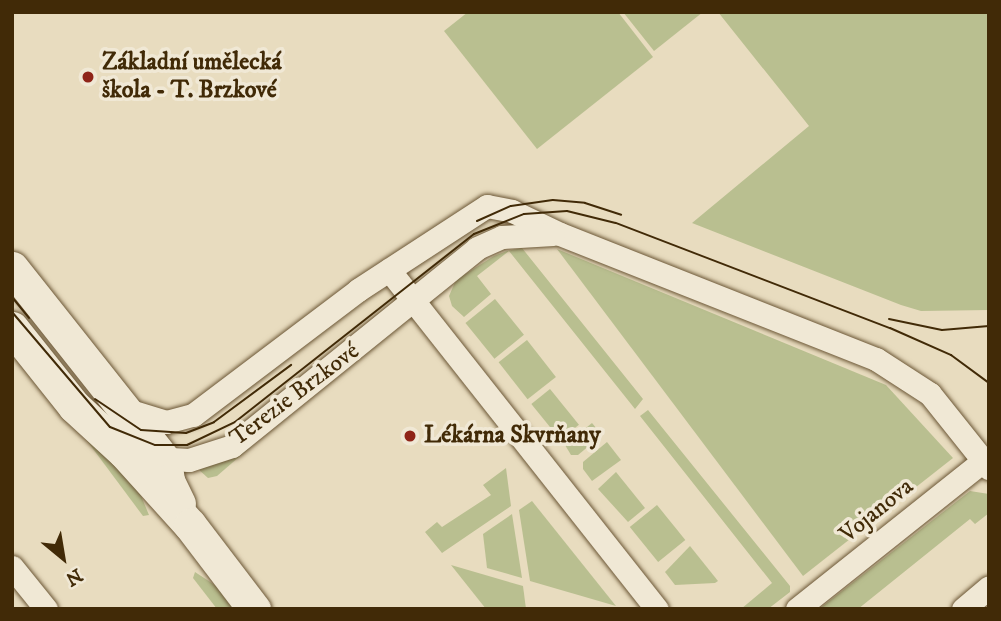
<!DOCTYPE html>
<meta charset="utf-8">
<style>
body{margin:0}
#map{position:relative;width:1001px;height:621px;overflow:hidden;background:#e8dcbf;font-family:"IM FELL DW Pica",serif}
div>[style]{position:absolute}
.green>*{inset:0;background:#b9bf90;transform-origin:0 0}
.roads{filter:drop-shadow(0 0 2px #6b5635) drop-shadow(0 0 2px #6b5635)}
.street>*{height:23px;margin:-11.5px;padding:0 11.5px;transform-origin:11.5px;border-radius:11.5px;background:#f0e8d5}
.secondary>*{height:33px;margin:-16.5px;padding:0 16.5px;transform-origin:16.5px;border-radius:16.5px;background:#f0e8d5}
.tram>*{height:2px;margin:-1px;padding:0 1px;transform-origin:1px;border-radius:1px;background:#412a07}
.dots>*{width:19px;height:19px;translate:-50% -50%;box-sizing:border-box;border:4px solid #f0e8d5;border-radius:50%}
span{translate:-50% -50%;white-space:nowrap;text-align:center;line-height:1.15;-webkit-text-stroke:7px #f0e8d5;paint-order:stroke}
.poi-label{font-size:24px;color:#412a07;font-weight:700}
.left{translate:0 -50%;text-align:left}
.street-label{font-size:24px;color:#412a07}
.frame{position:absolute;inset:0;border:14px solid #412a07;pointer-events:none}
.north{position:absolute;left:28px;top:523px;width:70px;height:70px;-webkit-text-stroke:5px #f0e8d5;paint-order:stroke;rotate:150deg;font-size:19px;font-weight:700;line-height:28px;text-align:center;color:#412a07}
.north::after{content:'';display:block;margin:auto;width:24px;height:32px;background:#412a07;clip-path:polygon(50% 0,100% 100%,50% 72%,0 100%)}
</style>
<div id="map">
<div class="green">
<i style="clip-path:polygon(468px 12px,618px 12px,653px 57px,537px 149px,444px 31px)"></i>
<i style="clip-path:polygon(623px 12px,703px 12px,654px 51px)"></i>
<i style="clip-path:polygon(718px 12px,989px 12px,989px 310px,921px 311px,901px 305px,692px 223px,809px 126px)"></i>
<i style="clip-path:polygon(522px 248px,643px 399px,635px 409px,509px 251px,477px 276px,491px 294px,464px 317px,452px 306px,449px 296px,456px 280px,494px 256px,507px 251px)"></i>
<i style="clip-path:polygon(557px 249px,886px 385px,953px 458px,803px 576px)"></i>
<i style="left:495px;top:299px;width:46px;height:38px;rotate:51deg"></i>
<i style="left:527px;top:340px;width:47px;height:36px;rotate:52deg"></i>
<i style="left:550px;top:389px;width:46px;height:24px;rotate:51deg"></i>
<i style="clip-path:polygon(648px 410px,790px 586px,790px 592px,768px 609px,741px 609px,772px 583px,640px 416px)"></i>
<i style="clip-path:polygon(70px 418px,139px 491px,149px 515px,143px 516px)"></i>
<i style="clip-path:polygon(283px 419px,217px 476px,208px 478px,198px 469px)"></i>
<i style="clip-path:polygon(592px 423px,602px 435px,578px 455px,571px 455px,565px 445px)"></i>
<i style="clip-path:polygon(607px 442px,621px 460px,592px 481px,583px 469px,583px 462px)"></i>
<i style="clip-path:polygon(506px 468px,511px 506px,442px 553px,425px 532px,437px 522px,442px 527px,491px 495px,483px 485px)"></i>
<i style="clip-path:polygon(616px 472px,645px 508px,628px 522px,598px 489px)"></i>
<i style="clip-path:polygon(970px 491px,989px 494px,989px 513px,975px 524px,970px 519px,858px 609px,819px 609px)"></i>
<i style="clip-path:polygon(532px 501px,616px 606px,530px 581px,519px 510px)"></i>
<i style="left:657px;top:505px;width:45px;height:35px;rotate:51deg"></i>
<i style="clip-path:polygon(512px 514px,522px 578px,487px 568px,483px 534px)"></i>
<i style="clip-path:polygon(690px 546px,718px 581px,715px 583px,675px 585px,665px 572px)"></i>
<i style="clip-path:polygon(451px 565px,523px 586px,526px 609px,486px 609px)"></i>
<i style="clip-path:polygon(195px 572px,227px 593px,238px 603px,230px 609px,217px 609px,193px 578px)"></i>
</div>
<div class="roads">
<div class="street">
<i style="left:389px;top:270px;width:432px;rotate:51.7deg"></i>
<i style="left:127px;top:410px;width:41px;rotate:17.1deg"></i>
<i style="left:166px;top:422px;width:28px;rotate:-15deg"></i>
<i style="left:193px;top:415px;width:207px;rotate:-37.1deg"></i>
<i style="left:358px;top:290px;width:154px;rotate:-33.1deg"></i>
<i style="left:487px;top:206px;width:25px;rotate:11deg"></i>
<i style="left:512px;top:211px;width:53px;rotate:25.6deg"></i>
<i style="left:560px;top:234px;width:340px;rotate:21.6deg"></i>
<i style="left:876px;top:359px;width:64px;rotate:32.9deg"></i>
<i style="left:930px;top:394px;width:95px;rotate:51.4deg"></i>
<i style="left:152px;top:458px;width:37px;rotate:3deg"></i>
<i style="left:189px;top:460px;width:45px;rotate:-18deg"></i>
<i style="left:232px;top:446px;width:315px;rotate:-38.9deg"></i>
<i style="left:477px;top:248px;width:27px;rotate:-24deg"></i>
<i style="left:502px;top:237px;width:51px;rotate:-3.4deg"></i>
<i style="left:12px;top:567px;width:54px;rotate:51deg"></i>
<i style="left:797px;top:609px;width:238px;rotate:-38.5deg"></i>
<i style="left:963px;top:609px;width:34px;rotate:-40deg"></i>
</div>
<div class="secondary">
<i style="left:12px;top:268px;width:246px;rotate:51.6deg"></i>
<i style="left:165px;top:461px;width:20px;rotate:81deg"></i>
<i style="left:168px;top:481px;width:25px;rotate:64deg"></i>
<i style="left:12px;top:328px;width:100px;rotate:51.5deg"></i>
<i style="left:74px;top:406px;width:68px;rotate:42.6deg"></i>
<i style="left:124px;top:452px;width:98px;rotate:47.9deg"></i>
<i style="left:190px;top:525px;width:106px;rotate:52.7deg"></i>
</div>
</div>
<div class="tram">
<i style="left:477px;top:221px;width:37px;rotate:-24deg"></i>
<i style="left:511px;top:206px;width:42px;rotate:-8.1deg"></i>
<i style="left:553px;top:200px;width:32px;rotate:5deg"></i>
<i style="left:585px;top:203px;width:38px;rotate:18deg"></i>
<i style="left:12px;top:297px;width:27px;rotate:51deg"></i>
<i style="left:12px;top:312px;width:151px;rotate:49.6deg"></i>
<i style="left:110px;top:427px;width:48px;rotate:21.8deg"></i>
<i style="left:155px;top:445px;width:32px"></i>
<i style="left:187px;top:445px;width:53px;rotate:-25.6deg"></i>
<i style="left:235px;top:422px;width:304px;rotate:-38.2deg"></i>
<i style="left:474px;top:234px;width:54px;rotate:-21.8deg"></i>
<i style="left:524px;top:214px;width:43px;rotate:-4deg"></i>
<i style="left:567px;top:211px;width:50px;rotate:13.8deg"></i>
<i style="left:616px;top:223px;width:293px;rotate:21deg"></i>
<i style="left:890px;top:328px;width:67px;rotate:23.9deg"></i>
<i style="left:951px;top:355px;width:47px;rotate:36.4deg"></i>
<i style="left:889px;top:319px;width:54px;rotate:11.7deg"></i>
<i style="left:942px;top:330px;width:47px;rotate:-4.9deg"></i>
<i style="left:95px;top:399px;width:55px;rotate:34deg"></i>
<i style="left:141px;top:430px;width:45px;rotate:3.8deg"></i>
<i style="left:186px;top:433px;width:30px;rotate:-21deg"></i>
<i style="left:214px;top:422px;width:96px;rotate:-36.5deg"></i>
</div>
<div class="dots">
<i style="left:88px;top:77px;background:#8f2418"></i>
<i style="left:410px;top:436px;background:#8f2418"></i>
</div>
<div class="poi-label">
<span class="left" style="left:102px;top:77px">Základní umělecká<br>škola - T. Brzkové</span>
<span class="left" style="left:424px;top:436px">Lékárna Skvrňany</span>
</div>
<div class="street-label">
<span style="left:295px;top:395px;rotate:-37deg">Terezie Brzkové</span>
<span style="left:877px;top:511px;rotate:-39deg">Vojanova</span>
</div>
<div class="frame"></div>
<div class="north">N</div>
</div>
